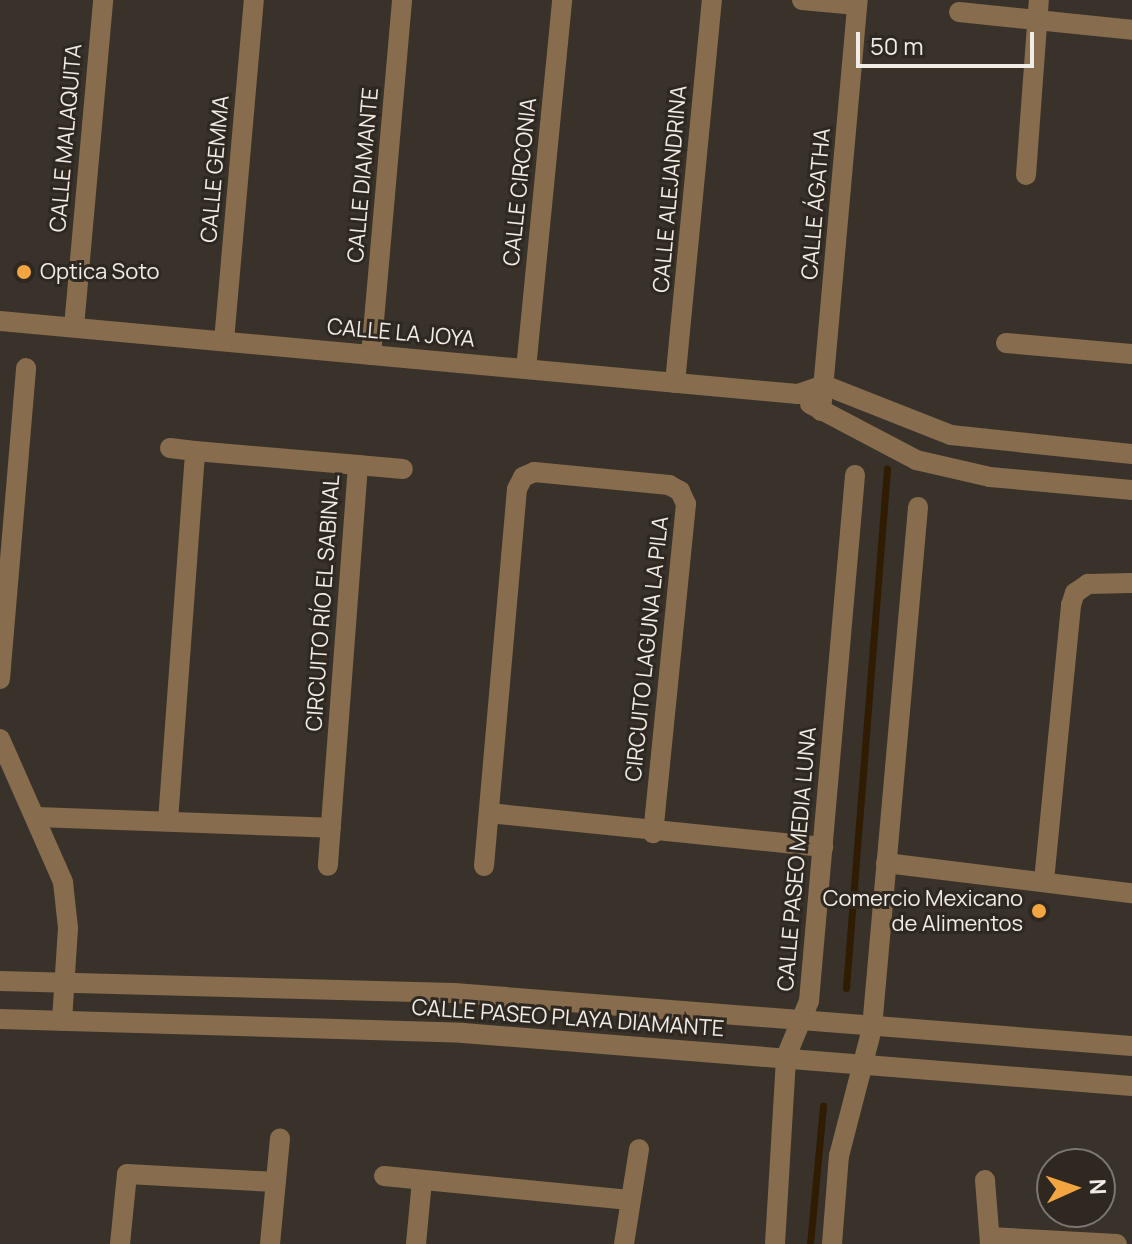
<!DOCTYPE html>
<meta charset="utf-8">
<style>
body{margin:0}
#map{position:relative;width:1132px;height:1244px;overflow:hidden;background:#39322a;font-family:Manrope,sans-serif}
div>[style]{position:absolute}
.stream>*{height:7px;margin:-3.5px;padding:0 3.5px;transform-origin:3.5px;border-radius:3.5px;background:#301c03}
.minor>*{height:20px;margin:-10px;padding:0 10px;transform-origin:10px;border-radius:10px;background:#876c4e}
.tertiary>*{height:20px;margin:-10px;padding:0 10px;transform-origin:10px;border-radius:10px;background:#876c4e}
.dots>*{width:22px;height:22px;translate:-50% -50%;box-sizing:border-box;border:4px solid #2f2821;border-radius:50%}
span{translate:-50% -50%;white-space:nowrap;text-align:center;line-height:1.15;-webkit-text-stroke:6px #2f2821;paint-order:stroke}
.street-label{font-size:22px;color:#f0ece7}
.poi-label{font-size:22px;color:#f0ece7}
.left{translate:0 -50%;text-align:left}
.right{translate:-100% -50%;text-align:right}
.north{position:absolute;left:1036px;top:1148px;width:80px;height:80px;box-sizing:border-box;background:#2f2821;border:2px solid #7c7670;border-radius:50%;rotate:87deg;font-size:22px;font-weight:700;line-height:32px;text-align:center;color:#f0ece7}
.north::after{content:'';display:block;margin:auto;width:28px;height:36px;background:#f2a540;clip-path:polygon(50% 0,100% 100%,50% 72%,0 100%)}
.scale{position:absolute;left:856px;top:32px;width:178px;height:36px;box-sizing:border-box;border:4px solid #f0ece7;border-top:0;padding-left:10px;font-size:24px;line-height:28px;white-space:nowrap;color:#f0ece7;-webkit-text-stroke:6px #2f2821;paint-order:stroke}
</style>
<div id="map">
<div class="stream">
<i style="left:846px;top:988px;width:521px;rotate:-85.48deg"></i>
<i style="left:810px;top:1244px;width:139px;rotate:-84.6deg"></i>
</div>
<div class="minor">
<i style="left:802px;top:0;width:55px;rotate:5.2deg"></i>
<i style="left:959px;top:12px;width:174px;rotate:5.9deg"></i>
<i style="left:1026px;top:175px;width:175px;rotate:-85.8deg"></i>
<i style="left:74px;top:327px;width:328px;rotate:-84.9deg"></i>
<i style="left:224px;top:341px;width:342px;rotate:-85deg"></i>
<i style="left:1006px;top:343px;width:126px;rotate:5deg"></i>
<i style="left:371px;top:355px;width:356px;rotate:-85deg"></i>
<i style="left:526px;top:369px;width:371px;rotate:-84.4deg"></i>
<i style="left:675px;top:383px;width:385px;rotate:-84.5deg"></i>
<i style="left:170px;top:448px;width:25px;rotate:7deg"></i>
<i style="left:358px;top:465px;width:45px;rotate:5.1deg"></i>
<i style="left:0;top:679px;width:312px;rotate:-85.2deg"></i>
<i style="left:0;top:739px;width:156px;rotate:66.2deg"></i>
<i style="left:63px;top:882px;width:46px;rotate:83.8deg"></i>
<i style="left:68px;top:928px;width:93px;rotate:93.7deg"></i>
<i style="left:489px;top:813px;width:336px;rotate:5.8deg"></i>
<i style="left:37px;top:817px;width:294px;rotate:2.1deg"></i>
<i style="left:168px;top:821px;width:371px;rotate:-85.8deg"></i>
<i style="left:195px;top:451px;width:164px;rotate:4.9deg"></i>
<i style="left:358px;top:465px;width:402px;rotate:94.3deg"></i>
<i style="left:886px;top:863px;width:248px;rotate:7deg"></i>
<i style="left:484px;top:866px;width:378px;rotate:-85deg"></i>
<i style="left:517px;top:489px;width:13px;rotate:-63deg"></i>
<i style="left:523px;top:477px;width:12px;rotate:-24deg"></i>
<i style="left:534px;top:472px;width:136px;rotate:5.5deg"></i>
<i style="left:669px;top:485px;width:13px;rotate:29deg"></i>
<i style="left:680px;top:491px;width:14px;rotate:65deg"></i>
<i style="left:686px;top:504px;width:331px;rotate:95.7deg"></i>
<i style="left:1044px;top:881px;width:277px;rotate:-84.4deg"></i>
<i style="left:1071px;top:605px;width:13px;rotate:-72deg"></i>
<i style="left:1075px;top:593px;width:16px;rotate:-35deg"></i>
<i style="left:1088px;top:584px;width:44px;rotate:-1.3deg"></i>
<i style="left:384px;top:1176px;width:244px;rotate:5.6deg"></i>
<i style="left:985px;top:1180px;width:64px;rotate:85.5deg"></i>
<i style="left:990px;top:1237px;width:127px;rotate:3.2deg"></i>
<i style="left:120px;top:1244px;width:70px;rotate:-84.3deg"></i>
<i style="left:127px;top:1174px;width:149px;rotate:3.1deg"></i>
<i style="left:270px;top:1244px;width:106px;rotate:-84.6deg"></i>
<i style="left:416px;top:1244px;width:64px;rotate:-84.6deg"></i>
<i style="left:624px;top:1244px;width:96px;rotate:-81deg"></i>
<i style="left:775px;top:1244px;width:187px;rotate:-86.6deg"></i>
<i style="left:786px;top:1057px;width:61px;rotate:-67.7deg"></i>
<i style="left:809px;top:1001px;width:528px;rotate:-85deg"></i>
<i style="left:832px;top:1244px;width:88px;rotate:-85.5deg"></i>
<i style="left:839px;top:1156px;width:132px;rotate:-75.5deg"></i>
<i style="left:872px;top:1028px;width:523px;rotate:-84.95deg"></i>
</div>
<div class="tertiary">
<i style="left:0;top:321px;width:801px;rotate:5.23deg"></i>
<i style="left:798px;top:394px;width:28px;rotate:-19deg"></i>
<i style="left:824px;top:385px;width:136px;rotate:21.5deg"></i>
<i style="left:951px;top:435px;width:182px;rotate:6deg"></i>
<i style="left:810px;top:404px;width:120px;rotate:27.8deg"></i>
<i style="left:916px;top:460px;width:76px;rotate:12.9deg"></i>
<i style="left:990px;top:477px;width:143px;rotate:5.2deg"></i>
<i style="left:821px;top:411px;width:413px;rotate:-84.9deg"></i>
<i style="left:0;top:981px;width:454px;rotate:1.5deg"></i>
<i style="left:454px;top:993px;width:680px;rotate:4.47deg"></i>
<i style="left:0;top:1019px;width:463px;rotate:1.7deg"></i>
<i style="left:463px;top:1033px;width:671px;rotate:4.53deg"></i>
</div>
<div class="dots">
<i style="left:24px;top:272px;background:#f2a540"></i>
<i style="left:1039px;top:911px;background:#f2a540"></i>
</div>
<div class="street-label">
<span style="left:66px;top:138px;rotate:-85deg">CALLE MALAQUITA</span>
<span style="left:215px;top:169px;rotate:-85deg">CALLE GEMMA</span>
<span style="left:363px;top:175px;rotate:-85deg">CALLE DIAMANTE</span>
<span style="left:520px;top:182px;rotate:-84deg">CALLE CIRCONIA</span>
<span style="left:670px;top:189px;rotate:-85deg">CALLE ALEJANDRINA</span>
<span style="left:816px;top:204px;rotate:-85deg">CALLE ÁGATHA</span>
<span style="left:401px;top:333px;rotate:5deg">CALLE LA JOYA</span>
<span style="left:323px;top:603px;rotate:-86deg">CIRCUITO RÍO EL SABINAL</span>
<span style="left:647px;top:649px;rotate:-84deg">CIRCUITO LAGUNA LA PILA</span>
<span style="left:797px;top:859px;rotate:-85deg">CALLE PASEO MEDIA LUNA</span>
<span style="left:568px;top:1018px;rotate:4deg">CALLE PASEO PLAYA DIAMANTE</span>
</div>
<div class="poi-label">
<span class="left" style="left:40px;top:272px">Optica Soto</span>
<span class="right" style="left:1023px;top:911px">Comercio Mexicano<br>de Alimentos</span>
</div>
<div class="north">N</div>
<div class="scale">50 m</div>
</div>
